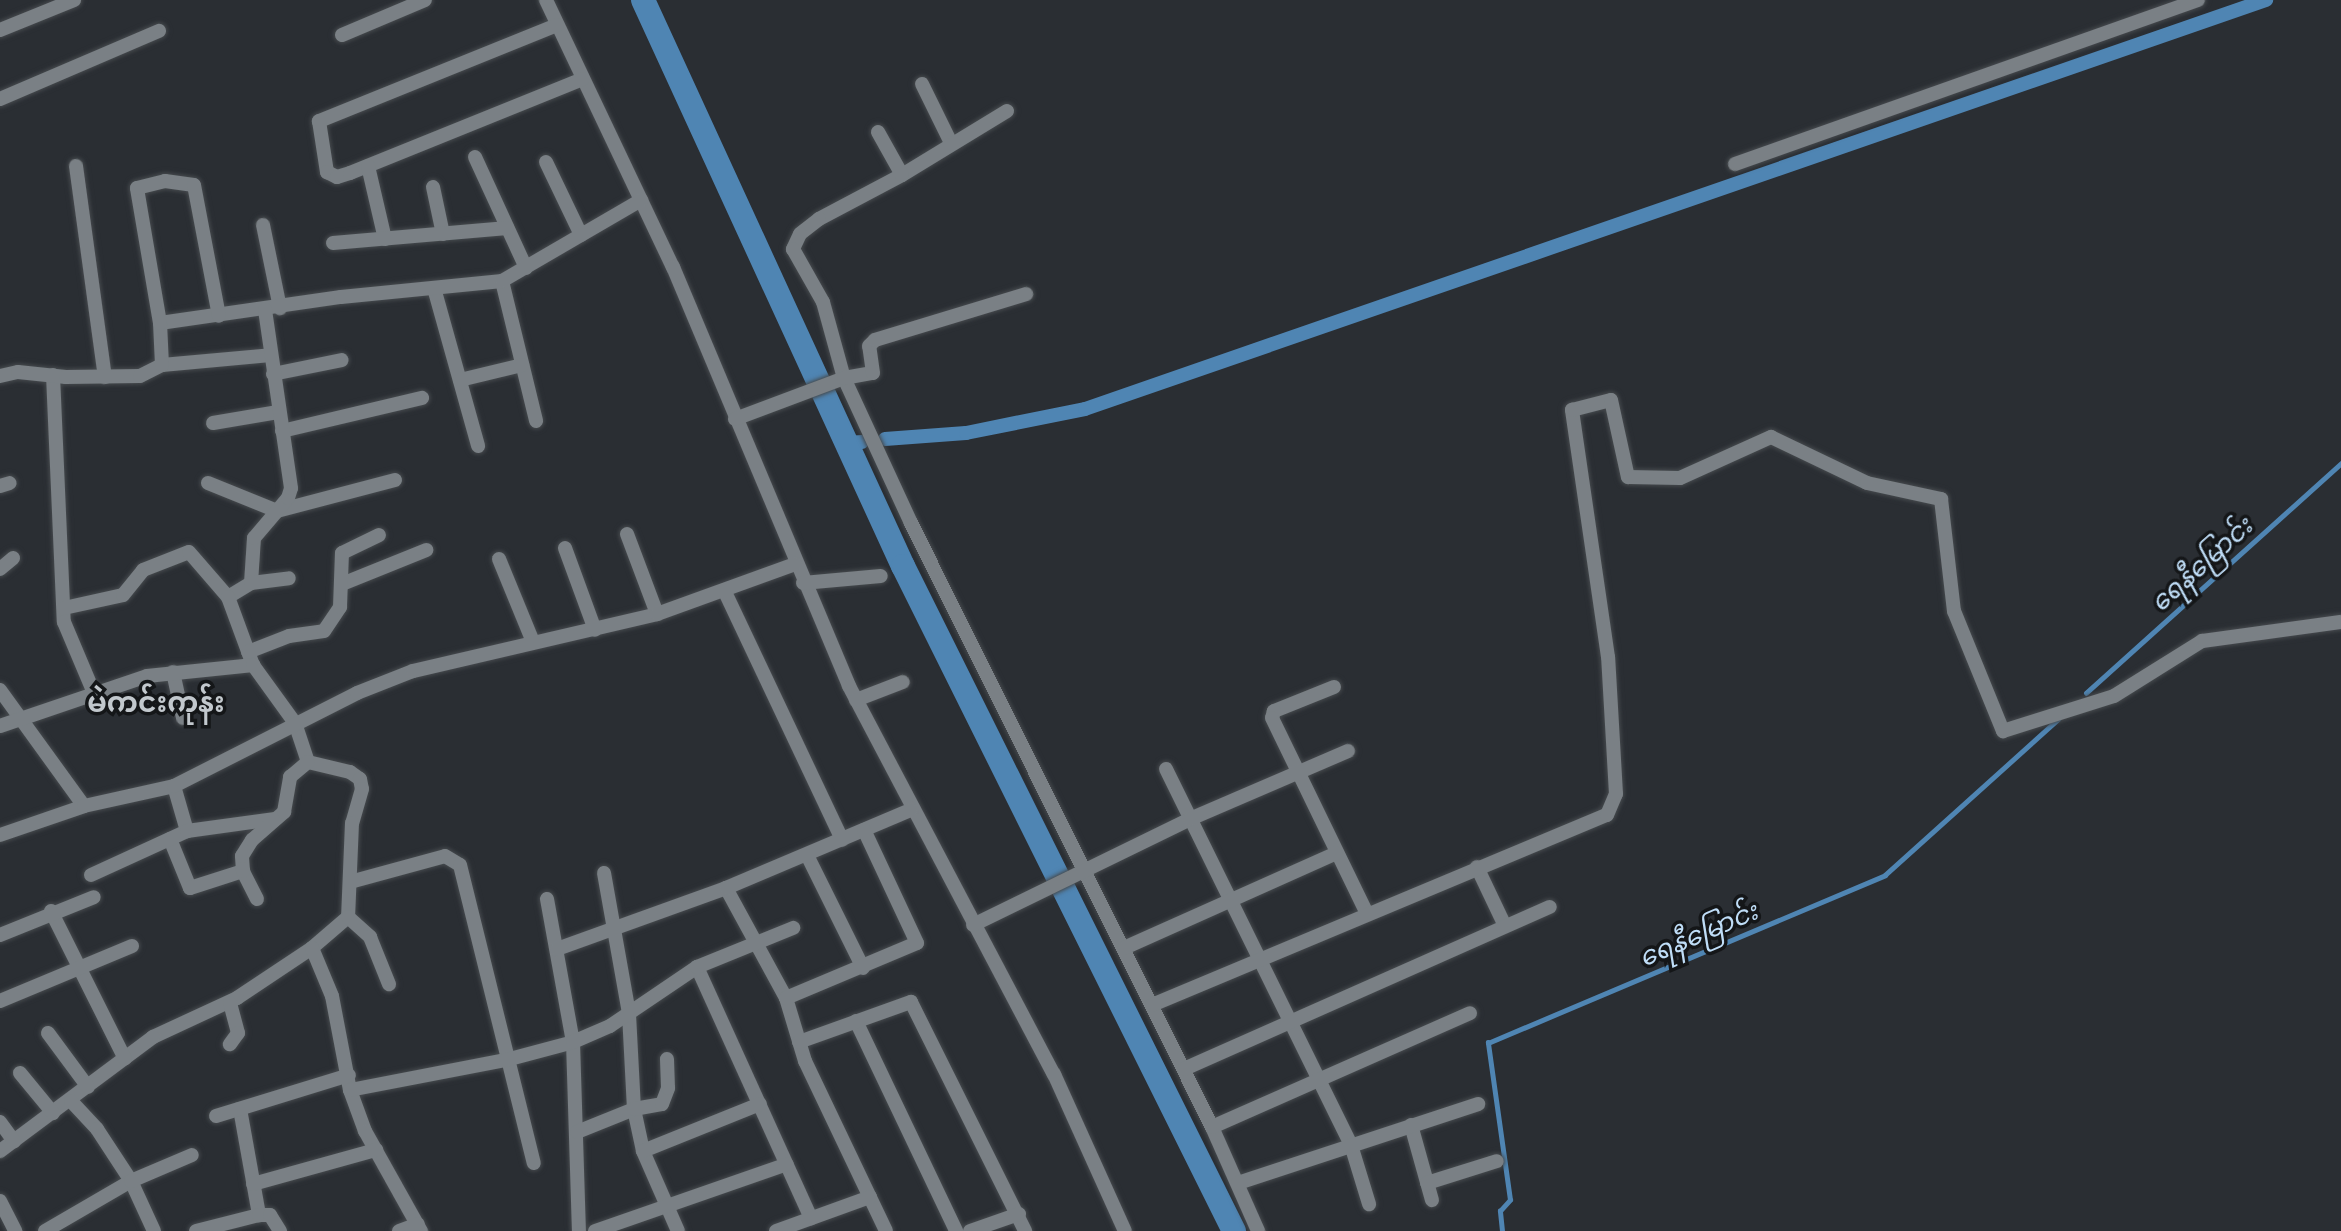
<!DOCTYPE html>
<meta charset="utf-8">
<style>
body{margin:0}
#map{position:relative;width:2341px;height:1231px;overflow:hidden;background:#2a2e33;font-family:Quicksand,"Noto Sans Myanmar",sans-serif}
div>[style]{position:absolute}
.stream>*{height:4.5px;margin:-2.25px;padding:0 2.25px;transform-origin:2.25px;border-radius:2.25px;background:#4f85b3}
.canal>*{height:14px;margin:-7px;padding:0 7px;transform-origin:7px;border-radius:7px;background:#4f85b3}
.river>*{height:24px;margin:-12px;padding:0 12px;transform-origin:12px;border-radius:12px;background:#4f85b3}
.roads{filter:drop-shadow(0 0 2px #464a4e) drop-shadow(0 0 2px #464a4e)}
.street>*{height:14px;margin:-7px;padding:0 7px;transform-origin:7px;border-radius:7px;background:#7a8085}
span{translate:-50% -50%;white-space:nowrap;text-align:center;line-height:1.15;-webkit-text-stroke:7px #141618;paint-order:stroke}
.water-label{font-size:26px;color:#bfddf7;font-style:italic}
.quarter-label{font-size:28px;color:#c2c8cd;font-weight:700}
</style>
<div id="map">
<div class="stream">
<i style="left:2086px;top:693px;width:343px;rotate:-42deg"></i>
<i style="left:1502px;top:1231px;width:20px;rotate:-96deg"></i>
<i style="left:1500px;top:1211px;width:15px;rotate:-48deg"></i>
<i style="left:1510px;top:1200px;width:159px;rotate:-98deg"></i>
<i style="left:1488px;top:1043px;width:431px;rotate:-22.9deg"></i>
<i style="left:1885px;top:875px;width:233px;rotate:-42deg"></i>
</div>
<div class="canal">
<i style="left:885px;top:439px;width:81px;rotate:-4.2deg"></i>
<i style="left:966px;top:433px;width:121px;rotate:-11.4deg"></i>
<i style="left:1085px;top:409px;width:1250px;rotate:-19.1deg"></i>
<i style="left:848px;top:443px;width:14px;rotate:-4deg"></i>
</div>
<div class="river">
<i style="left:643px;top:0;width:623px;rotate:65.33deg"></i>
<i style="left:903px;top:566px;width:743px;rotate:63.54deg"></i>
</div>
<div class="roads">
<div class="street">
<i style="left:546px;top:0;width:296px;rotate:64.6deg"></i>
<i style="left:673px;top:267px;width:454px;rotate:67.2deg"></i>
<i style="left:849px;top:686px;width:439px;rotate:62.2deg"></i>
<i style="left:1054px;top:1074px;width:172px;rotate:65.7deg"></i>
<i style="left:557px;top:25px;width:257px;rotate:158deg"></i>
<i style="left:319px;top:121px;width:52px;rotate:81.1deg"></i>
<i style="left:327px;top:172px;width:11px;rotate:27deg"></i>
<i style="left:337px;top:177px;width:14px;rotate:-17deg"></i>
<i style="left:350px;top:173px;width:251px;rotate:-22deg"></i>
<i style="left:0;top:30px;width:80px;rotate:-22.1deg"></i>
<i style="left:342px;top:35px;width:90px;rotate:-22.9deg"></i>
<i style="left:922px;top:84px;width:66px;rotate:63.8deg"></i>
<i style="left:0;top:99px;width:173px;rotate:-23.2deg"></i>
<i style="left:1007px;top:111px;width:123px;rotate:148.6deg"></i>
<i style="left:902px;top:175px;width:94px;rotate:152.1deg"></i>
<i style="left:819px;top:219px;width:24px;rotate:142deg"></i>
<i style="left:800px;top:234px;width:17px;rotate:115deg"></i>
<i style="left:793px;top:249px;width:61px;rotate:60.5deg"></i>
<i style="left:823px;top:302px;width:79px;rotate:74.6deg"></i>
<i style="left:844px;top:378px;width:160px;rotate:65.2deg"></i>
<i style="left:911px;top:523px;width:675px;rotate:63.51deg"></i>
<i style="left:1212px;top:1127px;width:114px;rotate:66.1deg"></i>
<i style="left:878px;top:132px;width:49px;rotate:60.8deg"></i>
<i style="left:475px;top:157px;width:122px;rotate:65.3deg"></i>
<i style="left:546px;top:162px;width:81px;rotate:64.4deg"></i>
<i style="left:1735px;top:164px;width:491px;rotate:-19.5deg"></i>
<i style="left:76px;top:166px;width:213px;rotate:82.2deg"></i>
<i style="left:368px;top:166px;width:75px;rotate:76.9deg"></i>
<i style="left:433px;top:187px;width:48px;rotate:78deg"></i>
<i style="left:263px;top:225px;width:85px;rotate:78.4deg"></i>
<i style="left:333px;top:243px;width:175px;rotate:-4.9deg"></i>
<i style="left:502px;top:281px;width:144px;rotate:76.3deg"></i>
<i style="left:434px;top:288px;width:164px;rotate:74.4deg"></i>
<i style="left:160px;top:323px;width:183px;rotate:-8.2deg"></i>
<i style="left:341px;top:297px;width:162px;rotate:-5.7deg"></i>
<i style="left:502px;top:281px;width:161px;rotate:-30.2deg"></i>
<i style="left:162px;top:365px;width:109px;rotate:-5.2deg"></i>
<i style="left:273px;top:374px;width:70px;rotate:-11.5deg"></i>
<i style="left:53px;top:375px;width:247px;rotate:87.5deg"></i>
<i style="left:64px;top:622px;width:77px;rotate:67.1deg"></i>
<i style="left:0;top:376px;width:18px;rotate:-13deg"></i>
<i style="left:18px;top:372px;width:48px;rotate:5.9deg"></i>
<i style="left:66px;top:377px;width:74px;rotate:-0.8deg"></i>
<i style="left:140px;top:376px;width:25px;rotate:-27deg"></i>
<i style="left:162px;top:365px;width:42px;rotate:-92.7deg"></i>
<i style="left:160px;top:323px;width:137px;rotate:-99.7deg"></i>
<i style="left:137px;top:188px;width:29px;rotate:-14deg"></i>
<i style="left:165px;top:181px;width:29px;rotate:8deg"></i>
<i style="left:194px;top:185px;width:133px;rotate:79.2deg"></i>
<i style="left:460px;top:380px;width:64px;rotate:-13.6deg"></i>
<i style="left:735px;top:419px;width:116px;rotate:-20.6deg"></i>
<i style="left:844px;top:378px;width:29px;rotate:-10deg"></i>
<i style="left:873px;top:373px;width:27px;rotate:-98deg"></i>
<i style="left:869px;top:346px;width:8px;rotate:-45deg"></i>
<i style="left:875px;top:340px;width:158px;rotate:-16.9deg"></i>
<i style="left:213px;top:423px;width:66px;rotate:-9.6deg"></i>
<i style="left:282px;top:431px;width:144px;rotate:-13.3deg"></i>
<i style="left:208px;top:483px;width:74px;rotate:22.1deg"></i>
<i style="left:277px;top:511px;width:122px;rotate:-14.7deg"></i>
<i style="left:0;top:486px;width:10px;rotate:-17deg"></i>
<i style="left:627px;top:534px;width:85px;rotate:69.4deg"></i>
<i style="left:565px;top:548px;width:87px;rotate:69.9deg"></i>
<i style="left:499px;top:559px;width:90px;rotate:67.7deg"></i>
<i style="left:0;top:569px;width:17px;rotate:-40deg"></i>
<i style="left:251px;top:583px;width:45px;rotate:-86.2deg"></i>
<i style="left:254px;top:538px;width:52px;rotate:-49.6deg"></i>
<i style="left:288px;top:498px;width:10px;rotate:-73deg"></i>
<i style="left:291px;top:488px;width:180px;rotate:-98.3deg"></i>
<i style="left:803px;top:583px;width:78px;rotate:-5.1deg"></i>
<i style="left:342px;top:584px;width:91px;rotate:-22deg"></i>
<i style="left:725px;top:592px;width:274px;rotate:64.7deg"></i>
<i style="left:228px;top:597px;width:27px;rotate:-31deg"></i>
<i style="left:251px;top:583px;width:38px;rotate:-7deg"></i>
<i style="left:64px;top:608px;width:60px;rotate:-12.4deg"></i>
<i style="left:123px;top:595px;width:32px;rotate:-51deg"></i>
<i style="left:143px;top:570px;width:49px;rotate:-21.4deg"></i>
<i style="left:189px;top:552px;width:60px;rotate:49.1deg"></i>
<i style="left:228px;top:597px;width:72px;rotate:69.8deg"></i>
<i style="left:248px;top:652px;width:44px;rotate:-21.3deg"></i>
<i style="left:289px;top:636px;width:35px;rotate:-8deg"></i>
<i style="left:324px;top:631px;width:29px;rotate:-56deg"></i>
<i style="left:340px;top:607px;width:54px;rotate:-87.9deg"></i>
<i style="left:342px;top:553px;width:41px;rotate:-25.9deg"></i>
<i style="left:173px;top:672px;width:47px;rotate:77.7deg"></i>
<i style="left:1334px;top:687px;width:65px;rotate:158.2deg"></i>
<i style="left:1274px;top:711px;width:7px;rotate:106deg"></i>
<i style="left:1272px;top:718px;width:218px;rotate:64.1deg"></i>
<i style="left:0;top:690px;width:143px;rotate:54.1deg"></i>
<i style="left:856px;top:700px;width:50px;rotate:-21deg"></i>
<i style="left:0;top:726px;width:155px;rotate:-18.8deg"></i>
<i style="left:147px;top:676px;width:107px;rotate:-5.9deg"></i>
<i style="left:253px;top:665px;width:72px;rotate:54.1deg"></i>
<i style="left:295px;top:723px;width:41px;rotate:71.6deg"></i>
<i style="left:308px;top:762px;width:43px;rotate:13.4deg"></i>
<i style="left:350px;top:772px;width:12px;rotate:35deg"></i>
<i style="left:360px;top:779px;width:10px;rotate:79deg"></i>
<i style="left:362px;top:789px;width:35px;rotate:106deg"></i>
<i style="left:352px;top:823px;width:94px;rotate:92.4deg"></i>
<i style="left:348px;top:917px;width:48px;rotate:139.3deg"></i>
<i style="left:312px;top:948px;width:90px;rotate:146.3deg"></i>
<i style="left:237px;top:998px;width:93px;rotate:155.1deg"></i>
<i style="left:153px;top:1037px;width:191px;rotate:143.3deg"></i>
<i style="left:1166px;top:769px;width:419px;rotate:63.8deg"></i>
<i style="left:1351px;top:1145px;width:62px;rotate:73deg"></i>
<i style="left:174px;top:786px;width:47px;rotate:73.9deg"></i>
<i style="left:0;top:835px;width:89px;rotate:-19deg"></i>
<i style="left:84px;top:806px;width:92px;rotate:-12.5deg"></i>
<i style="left:174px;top:786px;width:205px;rotate:-26.9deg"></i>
<i style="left:357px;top:693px;width:60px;rotate:-21.4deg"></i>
<i style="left:413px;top:671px;width:251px;rotate:-13.1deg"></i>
<i style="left:657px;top:614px;width:147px;rotate:-19.9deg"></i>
<i style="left:170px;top:839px;width:53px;rotate:67.8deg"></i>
<i style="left:190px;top:888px;width:56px;rotate:-17.8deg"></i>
<i style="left:807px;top:855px;width:126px;rotate:63.6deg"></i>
<i style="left:1477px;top:867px;width:65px;rotate:64.6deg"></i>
<i style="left:604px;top:873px;width:143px;rotate:79.9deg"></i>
<i style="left:629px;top:1014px;width:95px;rotate:87deg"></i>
<i style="left:634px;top:1109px;width:43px;rotate:77.9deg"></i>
<i style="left:643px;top:1151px;width:87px;rotate:66.4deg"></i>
<i style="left:91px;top:875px;width:106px;rotate:-24.6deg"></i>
<i style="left:187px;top:831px;width:89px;rotate:-7.8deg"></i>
<i style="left:350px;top:882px;width:98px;rotate:-15.3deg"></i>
<i style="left:445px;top:856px;width:17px;rotate:31deg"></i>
<i style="left:460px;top:865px;width:307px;rotate:76.1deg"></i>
<i style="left:726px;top:888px;width:125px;rotate:61.4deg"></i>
<i style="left:786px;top:998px;width:66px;rotate:73.2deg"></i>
<i style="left:805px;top:1061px;width:188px;rotate:64.5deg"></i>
<i style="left:257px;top:899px;width:31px;rotate:-117deg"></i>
<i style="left:243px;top:871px;width:15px;rotate:-94deg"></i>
<i style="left:242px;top:856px;width:19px;rotate:-58deg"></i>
<i style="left:252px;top:840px;width:43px;rotate:-41.2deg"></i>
<i style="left:284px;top:812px;width:36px;rotate:-80deg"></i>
<i style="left:290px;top:777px;width:23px;rotate:-40deg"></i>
<i style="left:547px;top:899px;width:145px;rotate:79.7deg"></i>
<i style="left:573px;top:1042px;width:189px;rotate:88.2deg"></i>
<i style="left:51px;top:911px;width:165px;rotate:63.4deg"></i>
<i style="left:348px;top:917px;width:30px;rotate:42deg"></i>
<i style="left:370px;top:937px;width:51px;rotate:68deg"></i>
<i style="left:973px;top:925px;width:242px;rotate:-26deg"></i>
<i style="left:1190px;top:819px;width:172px;rotate:-23.3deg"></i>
<i style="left:0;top:935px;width:101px;rotate:-22deg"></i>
<i style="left:312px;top:948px;width:52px;rotate:67.4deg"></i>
<i style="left:332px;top:996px;width:96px;rotate:79.2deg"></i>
<i style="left:350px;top:1090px;width:44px;rotate:69.9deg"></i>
<i style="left:365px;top:1131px;width:115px;rotate:60.8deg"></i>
<i style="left:1124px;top:948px;width:232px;rotate:-24.1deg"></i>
<i style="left:557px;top:949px;width:180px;rotate:-19.8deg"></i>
<i style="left:726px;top:888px;width:201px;rotate:-22.9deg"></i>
<i style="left:697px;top:967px;width:276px;rotate:65.6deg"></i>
<i style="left:786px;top:998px;width:142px;rotate:-22.8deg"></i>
<i style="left:917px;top:943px;width:125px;rotate:-115.1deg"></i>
<i style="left:0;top:1001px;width:143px;rotate:-22.6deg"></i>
<i style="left:230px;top:1003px;width:31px;rotate:75deg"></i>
<i style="left:238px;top:1033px;width:14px;rotate:126deg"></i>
<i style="left:1152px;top:1005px;width:493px;rotate:-22.7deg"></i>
<i style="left:1607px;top:815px;width:23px;rotate:-67deg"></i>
<i style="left:1616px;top:794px;width:137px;rotate:-93.3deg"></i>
<i style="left:1608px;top:657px;width:250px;rotate:-98.3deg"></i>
<i style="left:1572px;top:410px;width:40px;rotate:-14.4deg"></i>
<i style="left:1611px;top:400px;width:79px;rotate:77.6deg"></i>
<i style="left:1628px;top:477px;width:52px;rotate:1.1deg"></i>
<i style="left:1680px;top:478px;width:100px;rotate:-24.3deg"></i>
<i style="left:1771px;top:437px;width:106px;rotate:25.6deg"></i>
<i style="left:1867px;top:483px;width:76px;rotate:12.2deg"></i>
<i style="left:1941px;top:499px;width:113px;rotate:83.4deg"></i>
<i style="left:1954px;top:611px;width:130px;rotate:67.8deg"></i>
<i style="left:2003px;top:731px;width:116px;rotate:-17.5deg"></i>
<i style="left:2114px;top:696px;width:104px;rotate:-32deg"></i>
<i style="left:2202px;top:641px;width:140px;rotate:-7.8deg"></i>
<i style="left:856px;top:1021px;width:233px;rotate:64.5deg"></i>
<i style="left:48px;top:1033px;width:67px;rotate:53.5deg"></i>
<i style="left:799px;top:1042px;width:119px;rotate:-19.7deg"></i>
<i style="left:911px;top:1002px;width:256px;rotate:63.5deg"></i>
<i style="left:1184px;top:1069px;width:400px;rotate:-23.9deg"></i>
<i style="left:20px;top:1073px;width:52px;rotate:50.5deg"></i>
<i style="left:350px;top:1090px;width:159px;rotate:-10.9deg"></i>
<i style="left:506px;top:1060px;width:69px;rotate:-15deg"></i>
<i style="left:573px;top:1042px;width:40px;rotate:-23.4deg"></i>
<i style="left:610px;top:1026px;width:105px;rotate:-34.1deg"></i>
<i style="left:697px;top:967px;width:104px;rotate:-22.1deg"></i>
<i style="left:71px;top:1101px;width:38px;rotate:47deg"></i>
<i style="left:97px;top:1129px;width:62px;rotate:56.8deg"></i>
<i style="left:131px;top:1181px;width:55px;rotate:65.3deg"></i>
<i style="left:240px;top:1109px;width:108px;rotate:79.8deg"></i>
<i style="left:216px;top:1116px;width:139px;rotate:-17.1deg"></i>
<i style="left:0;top:1122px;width:24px;rotate:54deg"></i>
<i style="left:1411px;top:1125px;width:78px;rotate:74.4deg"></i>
<i style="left:1212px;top:1127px;width:282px;rotate:-23.8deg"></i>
<i style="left:577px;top:1132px;width:61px;rotate:-22deg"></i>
<i style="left:634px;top:1109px;width:28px;rotate:-10deg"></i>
<i style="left:662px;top:1104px;width:17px;rotate:-69deg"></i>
<i style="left:668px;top:1088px;width:29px;rotate:-92deg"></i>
<i style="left:643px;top:1151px;width:126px;rotate:-21.9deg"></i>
<i style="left:1238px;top:1183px;width:253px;rotate:-18.2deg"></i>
<i style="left:1427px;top:1183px;width:73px;rotate:-17.4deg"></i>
<i style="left:253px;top:1184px;width:128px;rotate:-15.5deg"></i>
<i style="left:0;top:1201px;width:34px;rotate:63deg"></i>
<i style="left:45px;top:1231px;width:99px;rotate:-30.2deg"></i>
<i style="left:131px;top:1181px;width:66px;rotate:-23.1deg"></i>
<i style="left:196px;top:1231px;width:65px;rotate:-14.3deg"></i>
<i style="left:259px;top:1215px;width:11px"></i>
<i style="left:270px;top:1215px;width:19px;rotate:58deg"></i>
<i style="left:399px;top:1231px;width:20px;rotate:-20deg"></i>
<i style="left:595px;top:1231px;width:203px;rotate:-19.2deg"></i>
<i style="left:776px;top:1231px;width:100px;rotate:-19.9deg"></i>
<i style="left:970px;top:1231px;width:52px;rotate:-19.1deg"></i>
</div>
</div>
<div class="water-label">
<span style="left:2201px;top:564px;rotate:-42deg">ရေနီမြောင်း</span>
<span style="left:1698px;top:934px;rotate:-23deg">ရေနီမြောင်း</span>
</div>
<div class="quarter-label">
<span style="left:156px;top:702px">မဲကင်းကုန်း</span>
</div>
</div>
